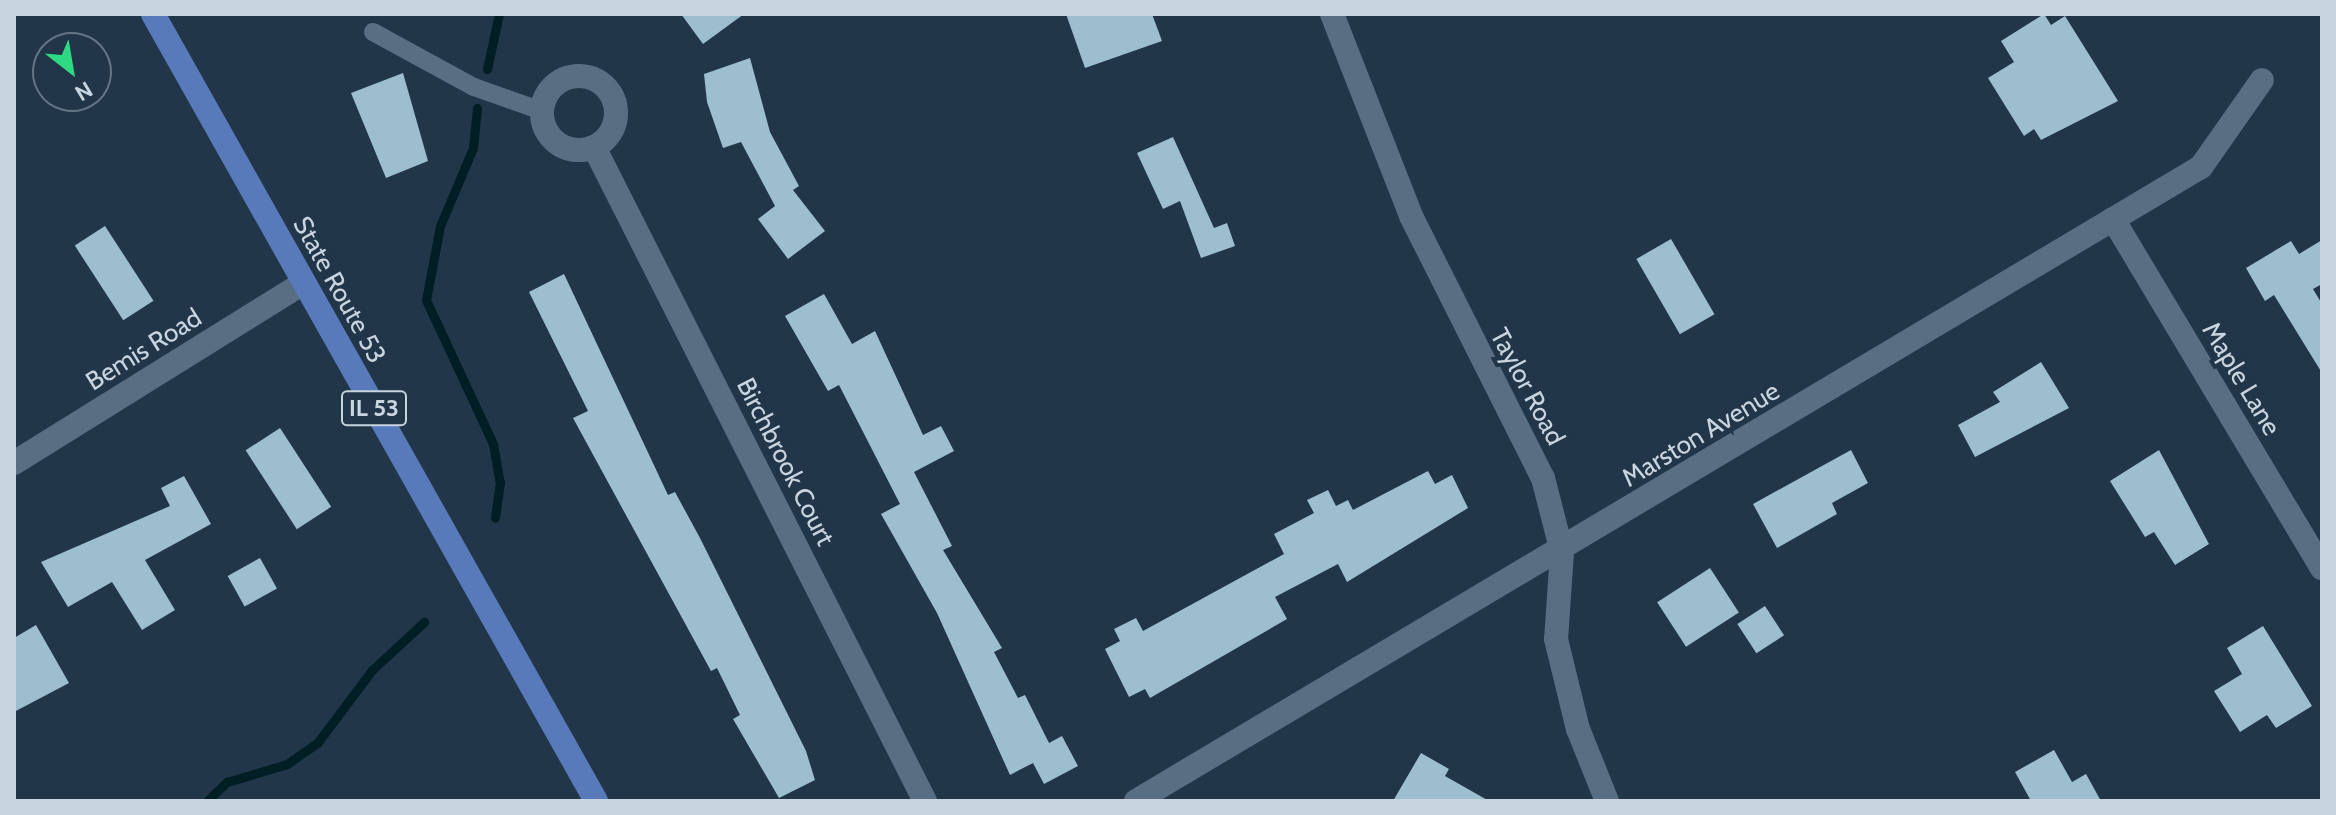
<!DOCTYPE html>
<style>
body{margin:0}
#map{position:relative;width:2336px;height:815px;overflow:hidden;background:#213648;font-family:Cabin,sans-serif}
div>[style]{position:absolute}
.stream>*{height:9px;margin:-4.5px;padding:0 4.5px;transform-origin:4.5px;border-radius:4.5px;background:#001e23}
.building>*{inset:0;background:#9dbece;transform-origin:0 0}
.lane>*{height:18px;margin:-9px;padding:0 9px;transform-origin:9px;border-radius:9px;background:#586f83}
.street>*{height:24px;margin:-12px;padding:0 12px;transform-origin:12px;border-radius:12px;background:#586f83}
.street>.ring{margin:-12px;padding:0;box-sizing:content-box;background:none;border:24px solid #586f83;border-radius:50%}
.primary>*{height:24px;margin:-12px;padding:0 12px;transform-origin:12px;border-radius:12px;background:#587aba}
span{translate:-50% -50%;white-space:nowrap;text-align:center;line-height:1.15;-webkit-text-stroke:8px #213648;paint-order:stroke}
.shield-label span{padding:2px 6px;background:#213648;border:2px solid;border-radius:6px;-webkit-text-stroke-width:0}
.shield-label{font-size:24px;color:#c8d5e0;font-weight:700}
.street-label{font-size:26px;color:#c8d5e0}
.frame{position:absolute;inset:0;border:16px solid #c8d5e0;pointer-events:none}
.north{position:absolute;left:32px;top:32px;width:80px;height:80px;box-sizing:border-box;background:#213648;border:2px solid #647685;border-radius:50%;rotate:149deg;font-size:22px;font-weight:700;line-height:32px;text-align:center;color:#c8d5e0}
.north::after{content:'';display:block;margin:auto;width:28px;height:36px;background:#2fd883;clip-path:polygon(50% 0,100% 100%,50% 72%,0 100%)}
</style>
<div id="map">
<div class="stream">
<i style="left:487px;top:69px;width:56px;rotate:-77.7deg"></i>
<i style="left:477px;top:108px;width:40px;rotate:95.7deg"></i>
<i style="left:473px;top:148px;width:85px;rotate:112.9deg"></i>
<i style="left:440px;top:226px;width:75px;rotate:100.7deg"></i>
<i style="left:426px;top:300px;width:159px;rotate:65deg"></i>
<i style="left:493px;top:444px;width:39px;rotate:80deg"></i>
<i style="left:500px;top:482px;width:36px;rotate:98deg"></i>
<i style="left:207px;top:801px;width:28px;rotate:-44deg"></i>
<i style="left:227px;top:782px;width:63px;rotate:-16.7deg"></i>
<i style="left:287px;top:764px;width:38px;rotate:-35deg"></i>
<i style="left:318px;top:742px;width:90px;rotate:-53.1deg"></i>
<i style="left:372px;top:670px;width:71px;rotate:-42.7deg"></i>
</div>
<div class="building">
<i style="clip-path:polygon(681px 14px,744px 14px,703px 44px)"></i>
<i style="clip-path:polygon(1066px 14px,1152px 14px,1162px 41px,1085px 68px)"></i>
<i style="clip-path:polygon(2044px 14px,2051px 25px,2065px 16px,2118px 101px,2041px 140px,2034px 129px,2024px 136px,1988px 78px,2014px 62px,2001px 41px)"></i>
<i style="clip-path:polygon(750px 58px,770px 132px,799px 186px,793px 190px,825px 231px,788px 259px,758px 219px,775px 206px,741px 142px,723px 148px,707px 102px,704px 74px)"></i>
<i style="clip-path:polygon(403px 73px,428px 161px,386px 178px,351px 93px)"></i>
<i style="clip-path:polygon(1173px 137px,1214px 228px,1227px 223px,1235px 246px,1201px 258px,1180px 201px,1163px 209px,1137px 153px)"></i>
<i style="left:105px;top:226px;width:89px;height:36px;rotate:57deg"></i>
<i style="left:1671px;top:239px;width:87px;height:40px;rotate:60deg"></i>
<i style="clip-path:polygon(2322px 240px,2322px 284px,2313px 289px,2322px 304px,2322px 373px,2274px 295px,2265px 301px,2246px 268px,2291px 241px,2299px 254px)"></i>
<i style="clip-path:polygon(564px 274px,668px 495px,675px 492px,700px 538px,806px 751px,815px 780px,779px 798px,733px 719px,740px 715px,717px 668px,711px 671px,573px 418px,588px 411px,529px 292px)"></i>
<i style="clip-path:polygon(824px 294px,852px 344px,875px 331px,923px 435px,941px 426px,954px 451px,914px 472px,952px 546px,943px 550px,1002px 648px,994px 652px,1018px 698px,1025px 695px,1049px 743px,1062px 736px,1078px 766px,1044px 784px,1033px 763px,1010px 775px,937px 613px,881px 514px,900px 504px,839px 385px,828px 391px,785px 316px)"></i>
<i style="clip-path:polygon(2041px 362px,2069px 408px,1975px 457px,1958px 425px,2000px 402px,1993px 392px)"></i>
<i style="left:280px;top:428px;width:94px;height:41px;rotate:57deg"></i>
<i style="clip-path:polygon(1851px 450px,1868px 483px,1832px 503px,1837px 514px,1777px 548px,1753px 504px)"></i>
<i style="clip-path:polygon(2159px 450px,2209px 544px,2175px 565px,2154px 532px,2145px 537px,2110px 481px)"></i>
<i style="clip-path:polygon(1428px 471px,1435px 484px,1452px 475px,1468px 508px,1347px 582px,1338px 564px,1275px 597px,1287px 619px,1150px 698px,1145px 689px,1129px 697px,1105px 649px,1120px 641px,1114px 629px,1136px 618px,1143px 631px,1284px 554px,1274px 534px,1314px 513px,1307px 500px,1328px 490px,1336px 506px,1348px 500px,1353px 510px)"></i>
<i style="clip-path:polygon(184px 476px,211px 524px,145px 560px,175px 610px,142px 630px,112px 582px,68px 607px,41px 562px,170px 506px,161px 488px)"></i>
<i style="left:260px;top:558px;width:35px;height:37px;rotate:61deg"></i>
<i style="left:1710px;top:568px;width:53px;height:63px;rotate:57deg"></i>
<i style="left:1765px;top:606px;width:35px;height:33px;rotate:57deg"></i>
<i style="clip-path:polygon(36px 625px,69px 683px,14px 712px,14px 638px)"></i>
<i style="clip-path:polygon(2263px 626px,2312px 706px,2276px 728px,2267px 715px,2240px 732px,2214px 691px,2242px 674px,2227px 648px)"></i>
<i style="clip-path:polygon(2054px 750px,2072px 782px,2086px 774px,2101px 801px,2031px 801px,2015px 772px)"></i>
<i style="clip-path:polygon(1421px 753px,1449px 769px,1445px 776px,1489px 801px,1393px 801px)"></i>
</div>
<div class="lane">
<i style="left:373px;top:32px;width:115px;rotate:28.6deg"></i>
<i style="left:474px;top:87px;width:72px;rotate:19.4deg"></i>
</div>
<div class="street">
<i style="left:1332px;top:14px;width:217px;rotate:68.6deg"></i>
<i style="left:1411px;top:216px;width:293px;rotate:63.3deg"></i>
<i style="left:1543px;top:478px;width:76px;rotate:75.6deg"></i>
<i style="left:1562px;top:552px;width:87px;rotate:93.9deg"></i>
<i style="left:1556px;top:639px;width:93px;rotate:76.3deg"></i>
<i style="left:1578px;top:729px;width:78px;rotate:68.1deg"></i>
<i class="ring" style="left:542px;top:76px;width:50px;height:50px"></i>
<i style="left:594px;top:147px;width:733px;rotate:63.16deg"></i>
<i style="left:2113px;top:219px;width:407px;rotate:59.1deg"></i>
<i style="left:14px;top:463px;width:340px;rotate:-31.9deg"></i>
<i style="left:1136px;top:801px;width:1239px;rotate:-30.77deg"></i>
<i style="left:2201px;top:167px;width:106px;rotate:-55deg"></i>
</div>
<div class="primary">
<i style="left:153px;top:14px;width:903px;rotate:60.62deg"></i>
</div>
<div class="shield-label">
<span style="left:374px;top:408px">IL 53</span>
</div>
<div class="street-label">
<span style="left:339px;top:290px;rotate:61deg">State Route 53</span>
<span style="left:144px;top:350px;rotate:-32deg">Bemis Road</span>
<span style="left:2241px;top:379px;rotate:59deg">Maple Lane</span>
<span style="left:1527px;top:387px;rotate:62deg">Taylor Road</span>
<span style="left:1701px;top:435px;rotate:-31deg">Marston Avenue</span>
<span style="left:785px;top:462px;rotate:63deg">Birchbrook Court</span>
</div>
<div class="frame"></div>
<div class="north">N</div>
</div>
